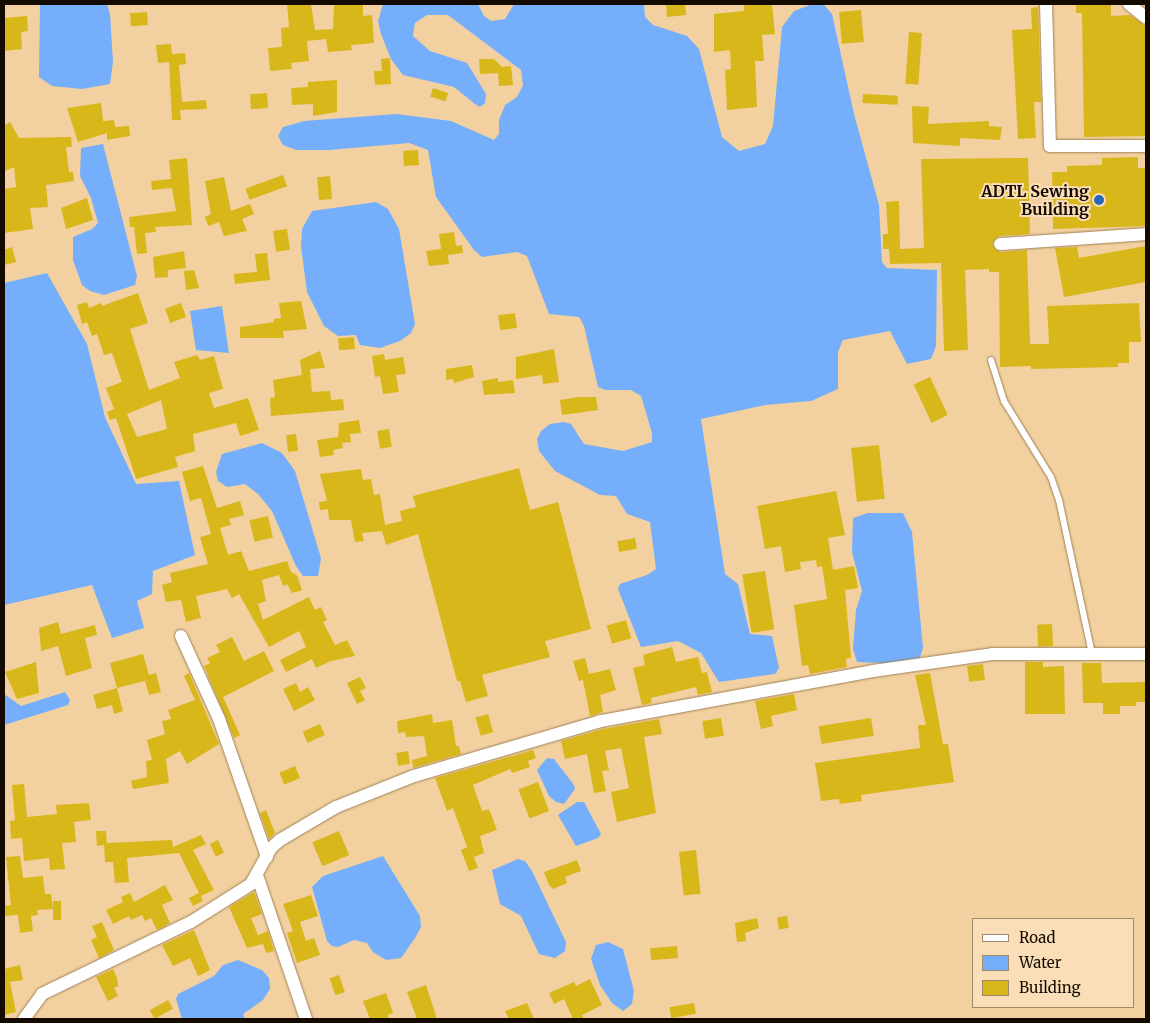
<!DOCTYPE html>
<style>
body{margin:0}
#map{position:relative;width:1150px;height:1023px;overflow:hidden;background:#f2d0a0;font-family:Merriweather,serif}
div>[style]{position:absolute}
.water>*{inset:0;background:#75affb}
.building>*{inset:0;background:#d8b71b;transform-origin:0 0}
.roads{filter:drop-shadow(0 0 1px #a08154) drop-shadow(0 0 1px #a08154)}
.lane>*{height:6px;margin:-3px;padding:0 3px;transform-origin:3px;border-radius:3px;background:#fff}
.street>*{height:12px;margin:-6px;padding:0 6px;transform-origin:6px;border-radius:6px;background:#fff}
.dots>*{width:14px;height:14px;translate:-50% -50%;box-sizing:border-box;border:2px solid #fadeb8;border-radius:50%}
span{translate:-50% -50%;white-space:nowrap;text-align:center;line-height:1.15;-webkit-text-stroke:4px #fadeb8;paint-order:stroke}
.poi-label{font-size:16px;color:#150a00;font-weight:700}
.right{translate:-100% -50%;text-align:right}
.frame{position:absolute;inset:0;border:5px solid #150a00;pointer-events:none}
.legend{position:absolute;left:972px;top:918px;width:162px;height:90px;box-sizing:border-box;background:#fadeb8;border:1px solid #9e896e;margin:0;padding:6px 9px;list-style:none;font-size:15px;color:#150a00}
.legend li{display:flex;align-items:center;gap:10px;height:25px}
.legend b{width:25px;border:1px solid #9e896e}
</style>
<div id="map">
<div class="water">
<i style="clip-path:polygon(40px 4px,107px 4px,110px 14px,113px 62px,110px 84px,82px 89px,52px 86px,39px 77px)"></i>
<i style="clip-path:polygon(383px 4px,478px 4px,484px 16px,491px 21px,505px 19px,514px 4px,644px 4px,645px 17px,653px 25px,687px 36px,699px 49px,722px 137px,739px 151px,765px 144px,773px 126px,782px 27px,794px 11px,810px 5px,824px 5px,832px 14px,854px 114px,879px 205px,882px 262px,887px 268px,937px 270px,936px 346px,931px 359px,907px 364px,890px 331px,843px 340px,838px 352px,838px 389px,811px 401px,765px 405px,701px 419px,725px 574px,738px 584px,750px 634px,772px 636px,779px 668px,775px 674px,719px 682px,701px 653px,678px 641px,641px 647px,618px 589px,620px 584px,647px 575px,656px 569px,650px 522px,627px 514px,616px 496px,600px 495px,555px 471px,539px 451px,537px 439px,541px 431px,550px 424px,564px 422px,571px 424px,584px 444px,623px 451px,652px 442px,652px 433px,641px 396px,631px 390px,605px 390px,598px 387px,584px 326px,579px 317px,549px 314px,527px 256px,517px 252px,482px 257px,474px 250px,436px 197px,428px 150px,409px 143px,329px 150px,296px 150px,283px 145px,278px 136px,283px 127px,304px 121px,396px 114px,451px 121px,494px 140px,499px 134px,499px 120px,505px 105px,517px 97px,523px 85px,521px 70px,448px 15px,427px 15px,415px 23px,413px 36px,430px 51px,467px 63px,486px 94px,485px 103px,480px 107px,475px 104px,454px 87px,403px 75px,391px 59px,381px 34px,378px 21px)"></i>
<i style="clip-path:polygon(103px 144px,137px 276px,135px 285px,104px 295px,90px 291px,82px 285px,73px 260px,73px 237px,92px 229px,98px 223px,91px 198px,80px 176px,81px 148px)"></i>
<i style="clip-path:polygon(376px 202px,388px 209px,399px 229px,415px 324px,411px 333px,400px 341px,380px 348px,360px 345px,356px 335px,338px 336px,324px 326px,307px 292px,301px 246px,302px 229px,312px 211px)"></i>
<i style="clip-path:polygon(47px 273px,87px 344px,105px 417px,136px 484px,179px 481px,195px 555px,153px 571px,152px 594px,137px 601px,144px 628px,112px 638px,92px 585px,4px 605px,4px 283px)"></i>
<i style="clip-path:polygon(222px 306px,229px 353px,196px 350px,190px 311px)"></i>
<i style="clip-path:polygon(262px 443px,282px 453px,295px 471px,321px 558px,318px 576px,303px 576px,296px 566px,272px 511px,258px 494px,245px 484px,227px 487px,218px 481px,216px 472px,222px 454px)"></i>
<i style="clip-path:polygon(903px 513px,912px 532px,923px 648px,919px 660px,903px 664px,857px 662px,853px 649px,856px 610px,862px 591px,852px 552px,853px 518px,868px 513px)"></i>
<i style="clip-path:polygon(65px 692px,70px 700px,68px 705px,4px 725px,4px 694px,21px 706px)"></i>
<i style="clip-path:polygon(547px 758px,554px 759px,574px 785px,575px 789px,564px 804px,556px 802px,549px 796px,537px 770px)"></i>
<i style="clip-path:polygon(577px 802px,584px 802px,601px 834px,598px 838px,576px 846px,558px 815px)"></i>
<i style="clip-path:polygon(383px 856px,420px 916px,421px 927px,415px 938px,401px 958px,386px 960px,373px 952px,367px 943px,354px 940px,338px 947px,332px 946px,327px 941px,312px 887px,323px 876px)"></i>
<i style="clip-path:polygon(518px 859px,525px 861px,532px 871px,566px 942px,565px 951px,555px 958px,539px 954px,521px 916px,500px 904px,492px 870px)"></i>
<i style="clip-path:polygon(608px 942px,623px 949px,634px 991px,632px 1004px,623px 1011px,612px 1003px,600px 985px,591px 959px,596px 945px)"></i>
<i style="clip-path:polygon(238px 960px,262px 970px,269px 978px,270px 989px,263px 1000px,243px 1014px,245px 1019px,182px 1019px,176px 999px,178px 994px,214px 976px,223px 965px)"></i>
</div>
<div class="building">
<i style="clip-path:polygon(287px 4px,311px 4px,315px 30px,333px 29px,334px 4px,363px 4px,363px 16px,372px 15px,374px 43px,351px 45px,352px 50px,328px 52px,326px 39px,307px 41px,309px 61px,291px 63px,292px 69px,270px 71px,268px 48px,282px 47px,281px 28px,289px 27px)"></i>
<i style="clip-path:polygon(666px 4px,685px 4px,686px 15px,667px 17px)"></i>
<i style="clip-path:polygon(744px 4px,772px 4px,775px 34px,762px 35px,764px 61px,755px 61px,757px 107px,727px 110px,725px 70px,731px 69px,730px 50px,714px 52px,714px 14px,744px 11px)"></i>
<i style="clip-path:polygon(1076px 4px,1111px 4px,1111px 16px,1130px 15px,1146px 26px,1146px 136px,1084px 137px,1082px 13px,1076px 13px)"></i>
<i style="clip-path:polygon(1038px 7px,1041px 102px,1034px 102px,1036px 138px,1018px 139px,1012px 30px,1032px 29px,1031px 8px)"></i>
<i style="left:861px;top:10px;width:32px;height:22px;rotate:85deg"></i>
<i style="left:147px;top:12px;width:13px;height:17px;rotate:86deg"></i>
<i style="clip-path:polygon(27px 16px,28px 31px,21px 32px,22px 49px,4px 51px,4px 18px)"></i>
<i style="left:909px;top:32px;width:13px;height:52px;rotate:4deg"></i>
<i style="clip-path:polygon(171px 44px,172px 54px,185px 53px,186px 64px,179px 65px,182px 102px,206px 100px,207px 109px,180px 110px,181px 120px,172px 120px,169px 62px,158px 63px,156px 45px)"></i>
<i style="clip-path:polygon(390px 58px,391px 84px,375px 85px,374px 71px,382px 71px,381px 59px)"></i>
<i style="clip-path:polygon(479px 59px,494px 59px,502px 67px,511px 66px,513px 85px,499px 86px,498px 73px,480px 74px)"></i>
<i style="clip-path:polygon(337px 80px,337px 112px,313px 116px,313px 104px,292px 105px,291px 88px,308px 87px,308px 82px)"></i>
<i style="left:433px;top:88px;width:16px;height:9px;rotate:18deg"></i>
<i style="left:267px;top:93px;width:15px;height:17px;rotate:86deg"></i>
<i style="left:863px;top:94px;width:35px;height:9px;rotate:3deg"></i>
<i style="clip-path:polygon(101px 103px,103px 121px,114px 120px,115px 127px,129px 126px,130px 136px,107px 140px,107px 133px,78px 142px,67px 108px)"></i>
<i style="clip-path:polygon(912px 106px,929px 107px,928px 124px,989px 121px,989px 126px,1002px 127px,1000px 140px,960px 138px,960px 146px,913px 143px)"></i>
<i style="clip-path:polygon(10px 122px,19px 138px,71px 137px,72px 147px,66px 147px,69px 172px,73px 172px,74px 181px,46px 185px,48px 207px,30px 208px,33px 229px,4px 233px,4px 189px,16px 187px,14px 167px,4px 172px,4px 126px)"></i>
<i style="left:418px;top:150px;width:15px;height:15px;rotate:86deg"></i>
<i style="clip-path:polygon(1138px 157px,1138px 168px,1146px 168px,1146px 226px,1053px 229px,1052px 172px,1067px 172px,1067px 166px,1102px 165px,1102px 158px)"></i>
<i style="clip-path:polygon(187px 158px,192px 225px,155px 227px,156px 232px,145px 233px,147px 253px,137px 254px,134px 227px,130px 227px,129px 217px,176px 211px,172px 188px,152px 190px,151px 181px,171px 179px,169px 160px)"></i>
<i style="clip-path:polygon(1028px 158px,1030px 234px,999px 236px,992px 244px,1000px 252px,1027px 250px,1030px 344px,1049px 344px,1047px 306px,1139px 303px,1141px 342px,1129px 342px,1129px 363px,1118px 363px,1118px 367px,1031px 369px,1031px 366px,1000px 367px,999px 272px,989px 272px,989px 269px,965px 270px,968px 350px,944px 351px,941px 263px,890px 264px,889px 249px,883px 249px,883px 234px,888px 234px,886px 202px,899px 201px,900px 249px,924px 248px,921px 159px)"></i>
<i style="left:283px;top:175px;width:12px;height:40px;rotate:70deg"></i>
<i style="left:330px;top:176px;width:23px;height:13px;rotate:85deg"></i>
<i style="clip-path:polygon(224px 177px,231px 211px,250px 204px,254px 214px,242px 219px,247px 231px,224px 236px,219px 222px,208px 226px,205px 217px,211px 214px,205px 181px)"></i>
<i style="clip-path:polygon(87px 198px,93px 220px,66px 229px,61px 208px)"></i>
<i style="left:287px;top:229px;width:21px;height:14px;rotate:82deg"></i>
<i style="clip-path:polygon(454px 232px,456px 246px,462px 245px,463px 253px,448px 255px,449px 264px,429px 266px,426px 251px,441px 249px,439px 234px)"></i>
<i style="clip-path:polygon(1146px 246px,1146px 282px,1064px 297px,1055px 248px,1077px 247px,1079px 258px)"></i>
<i style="clip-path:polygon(12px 247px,16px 262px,4px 265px,4px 250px)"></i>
<i style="clip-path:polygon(184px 251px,186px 268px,168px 270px,168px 277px,155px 278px,153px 257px)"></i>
<i style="clip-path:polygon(267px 253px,270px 280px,235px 284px,234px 274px,257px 272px,255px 254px)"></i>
<i style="clip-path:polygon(194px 270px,199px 288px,186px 290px,184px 271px)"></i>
<i style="clip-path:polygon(evenodd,138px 293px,148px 323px,130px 329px,149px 390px,180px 378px,174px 362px,197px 355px,200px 360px,214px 356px,223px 389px,209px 393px,214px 408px,248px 398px,259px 430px,240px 436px,236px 423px,193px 434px,195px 451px,175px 457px,178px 467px,136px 479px,116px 418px,110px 420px,107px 412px,114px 409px,106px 388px,122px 382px,112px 353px,104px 355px,97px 334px,92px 336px,87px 322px,82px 324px,77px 305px,87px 302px,89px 308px,101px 303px,102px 306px,138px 293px,161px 400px,167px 429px,137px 437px,127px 414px,161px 400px)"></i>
<i style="clip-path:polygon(301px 301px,307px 329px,283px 331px,284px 338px,240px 338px,240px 327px,274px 322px,274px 319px,281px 318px,279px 303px)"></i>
<i style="left:181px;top:303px;width:15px;height:17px;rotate:70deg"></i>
<i style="left:515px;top:313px;width:15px;height:17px;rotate:82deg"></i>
<i style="left:354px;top:337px;width:12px;height:16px;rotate:85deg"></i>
<i style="clip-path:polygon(554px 349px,559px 382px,543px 384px,542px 375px,516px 379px,516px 357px)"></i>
<i style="clip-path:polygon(320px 351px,325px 368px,310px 369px,312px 392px,330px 391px,331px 400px,343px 399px,344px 410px,271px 416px,270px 398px,275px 397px,273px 380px,302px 375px,300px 360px)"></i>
<i style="clip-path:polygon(384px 354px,385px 360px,403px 357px,406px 374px,396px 375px,399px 392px,383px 394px,380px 376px,375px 377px,372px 356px)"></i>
<i style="clip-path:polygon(472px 365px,474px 377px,454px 383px,453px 379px,446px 380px,446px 369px)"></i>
<i style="left:930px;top:377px;width:42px;height:18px;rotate:65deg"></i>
<i style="clip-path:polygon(498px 378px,498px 382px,513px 380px,515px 393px,484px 395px,482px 381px)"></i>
<i style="clip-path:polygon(579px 397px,596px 397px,598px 410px,562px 415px,560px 400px)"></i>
<i style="clip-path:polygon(359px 420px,361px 433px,350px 434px,351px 442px,342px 443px,343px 448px,333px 450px,334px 455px,320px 457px,317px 440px,338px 437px,339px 423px)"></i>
<i style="left:389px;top:429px;width:18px;height:12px;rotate:81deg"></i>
<i style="left:296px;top:434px;width:17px;height:10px;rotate:83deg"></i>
<i style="left:879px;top:445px;width:54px;height:28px;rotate:84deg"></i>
<i style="clip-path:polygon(203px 466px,217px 508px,240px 501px,244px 515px,229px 519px,231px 525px,220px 528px,228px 555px,241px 551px,249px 571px,287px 561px,291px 572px,297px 575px,302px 590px,292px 593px,287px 584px,283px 586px,279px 575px,262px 580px,266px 601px,258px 604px,263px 620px,309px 597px,315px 610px,321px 607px,327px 620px,323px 622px,335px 645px,347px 640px,355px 656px,331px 661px,316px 668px,312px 659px,286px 672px,280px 660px,306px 647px,299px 631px,269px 647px,239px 594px,232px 598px,227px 589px,196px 596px,201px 618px,186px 622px,181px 600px,166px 602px,162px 585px,172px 582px,170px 573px,208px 564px,200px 537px,211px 534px,203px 505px,201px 498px,190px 501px,182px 472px)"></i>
<i style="clip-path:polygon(519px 468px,530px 510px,558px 502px,591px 629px,545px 641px,550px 657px,482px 675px,488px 696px,466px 702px,460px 681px,457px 681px,418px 534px,386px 545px,382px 531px,362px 533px,364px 541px,355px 542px,351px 520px,329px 520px,328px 509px,320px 510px,319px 502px,327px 501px,320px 474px,361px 469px,363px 480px,371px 479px,374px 495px,380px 494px,385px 525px,402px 521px,400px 511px,416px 507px,413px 496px)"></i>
<i style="clip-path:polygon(836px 491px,845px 535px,828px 538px,833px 570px,854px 566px,858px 588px,845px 590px,851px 658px,846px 659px,847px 667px,810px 674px,808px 665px,802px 666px,794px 605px,827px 599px,822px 566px,817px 567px,816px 560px,800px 562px,801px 569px,785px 572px,781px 546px,765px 549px,757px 506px)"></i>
<i style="left:268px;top:516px;width:22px;height:19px;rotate:77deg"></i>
<i style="left:635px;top:538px;width:11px;height:18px;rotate:80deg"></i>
<i style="left:765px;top:571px;width:59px;height:23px;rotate:81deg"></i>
<i style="left:626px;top:620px;width:19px;height:20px;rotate:74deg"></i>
<i style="clip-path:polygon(58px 622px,61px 634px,95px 625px,97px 635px,85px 638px,92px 668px,66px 676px,58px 646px,41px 651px,39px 628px)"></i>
<i style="left:1052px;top:624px;width:22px;height:15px;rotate:87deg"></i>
<i style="clip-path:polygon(232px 637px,244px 661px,264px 651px,274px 671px,223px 697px,240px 735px,234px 738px,204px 666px,210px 663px,207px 658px,220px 652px,216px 645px)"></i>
<i style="clip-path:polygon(672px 647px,676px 662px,698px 657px,702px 673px,707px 672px,712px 692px,698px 695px,696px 687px,651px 698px,652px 703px,642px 705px,633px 668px,645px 665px,643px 655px)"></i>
<i style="clip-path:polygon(143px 654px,149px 675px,156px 673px,161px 692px,149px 695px,145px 681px,117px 688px,110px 663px)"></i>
<i style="clip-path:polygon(585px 658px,589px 674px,610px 669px,616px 690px,600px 695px,603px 712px,590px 716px,583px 680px,579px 681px,573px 661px)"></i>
<i style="clip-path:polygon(36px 662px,39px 693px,17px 699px,5px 672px)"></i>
<i style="clip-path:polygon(1025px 662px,1043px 662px,1043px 667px,1064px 666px,1065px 714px,1025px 714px)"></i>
<i style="clip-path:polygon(1082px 663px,1101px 663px,1102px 683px,1146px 682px,1146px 702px,1136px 702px,1136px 706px,1120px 706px,1120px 714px,1103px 714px,1103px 703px,1083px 703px)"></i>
<i style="left:983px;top:664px;width:16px;height:16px;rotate:83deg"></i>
<i style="clip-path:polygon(189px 673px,219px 744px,187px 764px,180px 751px,166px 759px,169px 783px,133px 789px,131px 781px,147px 777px,146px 761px,152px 760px,147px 740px,165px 734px,162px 721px,171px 719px,168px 710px,195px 700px,184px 676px)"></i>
<i style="clip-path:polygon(930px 673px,943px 744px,948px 744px,954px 782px,861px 795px,862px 801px,840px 804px,839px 799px,821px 801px,815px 763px,920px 748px,918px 725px,926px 725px,915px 675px)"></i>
<i style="clip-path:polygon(360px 677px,366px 688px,360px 691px,365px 700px,357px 704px,347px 683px)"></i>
<i style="clip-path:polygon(296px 683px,300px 692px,308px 687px,315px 700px,294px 711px,283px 689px)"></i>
<i style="clip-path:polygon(117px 688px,123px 711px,114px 714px,112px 705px,97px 709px,93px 695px)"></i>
<i style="clip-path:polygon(794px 694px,797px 710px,771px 716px,773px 726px,761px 729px,755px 701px)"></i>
<i style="clip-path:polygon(432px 714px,433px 723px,452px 720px,456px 746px,459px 746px,461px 754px,413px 768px,412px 760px,427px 756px,424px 736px,406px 737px,405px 732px,398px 733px,397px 721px)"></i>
<i style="left:488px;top:714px;width:19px;height:13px;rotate:74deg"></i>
<i style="left:721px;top:718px;width:18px;height:19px;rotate:81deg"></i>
<i style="left:871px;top:718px;width:18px;height:53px;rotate:81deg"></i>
<i style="clip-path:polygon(659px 719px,662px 734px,644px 737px,656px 813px,617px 822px,611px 792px,629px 788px,621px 748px,605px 751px,609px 770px,602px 771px,606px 791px,594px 793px,587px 754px,565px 759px,561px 741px,603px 729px)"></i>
<i style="left:320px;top:724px;width:12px;height:19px;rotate:66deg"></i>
<i style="clip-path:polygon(533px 750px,536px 758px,528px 761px,530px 767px,512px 773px,510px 769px,473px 785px,482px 811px,489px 809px,497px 830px,480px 836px,484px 853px,474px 857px,478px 868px,469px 871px,461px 850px,467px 847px,453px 808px,447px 811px,435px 778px)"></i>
<i style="left:408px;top:751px;width:13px;height:12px;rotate:81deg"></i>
<i style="left:295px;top:766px;width:13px;height:17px;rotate:67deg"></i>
<i style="left:538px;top:782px;width:31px;height:21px;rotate:69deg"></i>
<i style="clip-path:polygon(24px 784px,27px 817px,57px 814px,56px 805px,89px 803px,91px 820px,74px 822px,76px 842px,62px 843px,65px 869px,50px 870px,49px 858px,24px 861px,22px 838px,11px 839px,10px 821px,15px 820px,12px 785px)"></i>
<i style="clip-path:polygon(266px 810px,275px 833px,269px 839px,260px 813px)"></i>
<i style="clip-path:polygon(96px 831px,106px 831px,107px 843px,172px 840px,173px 847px,201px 835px,206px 844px,193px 850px,214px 890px,201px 896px,203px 901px,193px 906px,189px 898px,199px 893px,179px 853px,127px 858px,129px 882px,115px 883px,113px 862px,105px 862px,104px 845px,97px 846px)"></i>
<i style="left:339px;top:831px;width:26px;height:29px;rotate:67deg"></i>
<i style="left:218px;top:840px;width:14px;height:9px;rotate:65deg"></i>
<i style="left:696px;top:850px;width:44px;height:17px;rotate:84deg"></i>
<i style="clip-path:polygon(20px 856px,23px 878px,43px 876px,45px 894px,51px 894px,53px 909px,37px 910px,38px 915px,31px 916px,33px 931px,20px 933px,18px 915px,4px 916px,4px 906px,11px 905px,6px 857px)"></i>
<i style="clip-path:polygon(577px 860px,581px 871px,565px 877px,567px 883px,553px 889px,549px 885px,544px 872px)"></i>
<i style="clip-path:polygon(165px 885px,173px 900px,162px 905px,170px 923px,157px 930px,151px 918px,145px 921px,142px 915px,131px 920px,129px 916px,113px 924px,106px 910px,123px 902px,121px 897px,130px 893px,134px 902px)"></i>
<i style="clip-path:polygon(254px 892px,262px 914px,251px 918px,258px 935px,268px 931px,274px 951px,266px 953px,263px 944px,247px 948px,229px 907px)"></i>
<i style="clip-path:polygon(311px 895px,318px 916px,300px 922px,306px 941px,314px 938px,320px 955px,297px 963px,287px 933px,293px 931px,283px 904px)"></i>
<i style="left:53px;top:901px;width:8px;height:19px"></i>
<i style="left:787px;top:916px;width:12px;height:10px;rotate:81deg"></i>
<i style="clip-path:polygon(757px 918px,759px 928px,745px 933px,746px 941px,737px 942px,735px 923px)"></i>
<i style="clip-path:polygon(102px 922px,114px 950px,99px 958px,91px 940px,97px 937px,92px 926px)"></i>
<i style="clip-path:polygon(194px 930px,210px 970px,198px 976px,190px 958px,173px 966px,162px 945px)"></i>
<i style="left:677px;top:946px;width:12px;height:27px;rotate:85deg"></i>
<i style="clip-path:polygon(20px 965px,23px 980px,10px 982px,16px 1012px,4px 1015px,4px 969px)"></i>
<i style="clip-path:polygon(113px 969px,117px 978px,118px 986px,114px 988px,118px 996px,108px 1001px,96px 977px)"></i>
<i style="left:339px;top:975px;width:18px;height:10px;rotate:71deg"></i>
<i style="clip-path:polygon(590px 979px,602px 1005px,582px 1015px,584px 1019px,573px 1019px,564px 999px,554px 1004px,549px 993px,574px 982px,576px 986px)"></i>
<i style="clip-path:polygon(426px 985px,437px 1019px,417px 1019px,409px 997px,407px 992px)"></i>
<i style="clip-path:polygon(386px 993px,393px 1013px,388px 1015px,389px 1019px,370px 1019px,363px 1001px)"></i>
<i style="left:168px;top:1000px;width:10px;height:21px;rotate:61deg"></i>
<i style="clip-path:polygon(527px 1003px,534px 1019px,509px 1019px,505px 1011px)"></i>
<i style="left:694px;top:1003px;width:11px;height:25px;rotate:80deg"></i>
</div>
<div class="roads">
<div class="lane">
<i style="left:991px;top:360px;width:43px;rotate:72.4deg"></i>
<i style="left:1004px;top:401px;width:89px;rotate:58.3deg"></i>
<i style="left:1051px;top:477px;width:24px;rotate:71deg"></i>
<i style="left:1059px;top:500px;width:157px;rotate:77.9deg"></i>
</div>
<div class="street">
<i style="left:1046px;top:4px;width:142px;rotate:88.4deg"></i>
<i style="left:1050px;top:146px;width:96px"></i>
<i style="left:1129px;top:4px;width:22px;rotate:39deg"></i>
<i style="left:1000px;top:244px;width:146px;rotate:-3.9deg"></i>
<i style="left:181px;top:636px;width:91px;rotate:65.4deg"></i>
<i style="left:219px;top:719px;width:146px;rotate:70.8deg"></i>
<i style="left:258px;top:878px;width:149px;rotate:71.2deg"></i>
<i style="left:24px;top:1019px;width:31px;rotate:-54deg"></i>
<i style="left:42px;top:994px;width:165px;rotate:-25.8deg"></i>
<i style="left:191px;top:922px;width:71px;rotate:-32.3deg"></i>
<i style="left:251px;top:884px;width:41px;rotate:-60.9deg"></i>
<i style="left:271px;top:848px;width:12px;rotate:-42deg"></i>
<i style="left:280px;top:840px;width:65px;rotate:-30.5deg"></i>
<i style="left:336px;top:807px;width:84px;rotate:-21.7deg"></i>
<i style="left:414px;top:776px;width:195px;rotate:-16.4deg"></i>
<i style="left:601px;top:721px;width:277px;rotate:-10.4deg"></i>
<i style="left:873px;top:671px;width:120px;rotate:-8.1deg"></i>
<i style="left:992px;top:654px;width:154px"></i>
</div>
</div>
<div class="dots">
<i style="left:1099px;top:200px;background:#2568b9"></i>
</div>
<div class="poi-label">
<span class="right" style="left:1089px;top:200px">ADTL Sewing<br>Building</span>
</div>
<div class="frame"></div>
<ul class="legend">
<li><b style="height:6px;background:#fff"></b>Road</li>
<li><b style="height:14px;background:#75affb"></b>Water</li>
<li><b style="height:14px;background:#d8b71b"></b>Building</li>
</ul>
</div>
